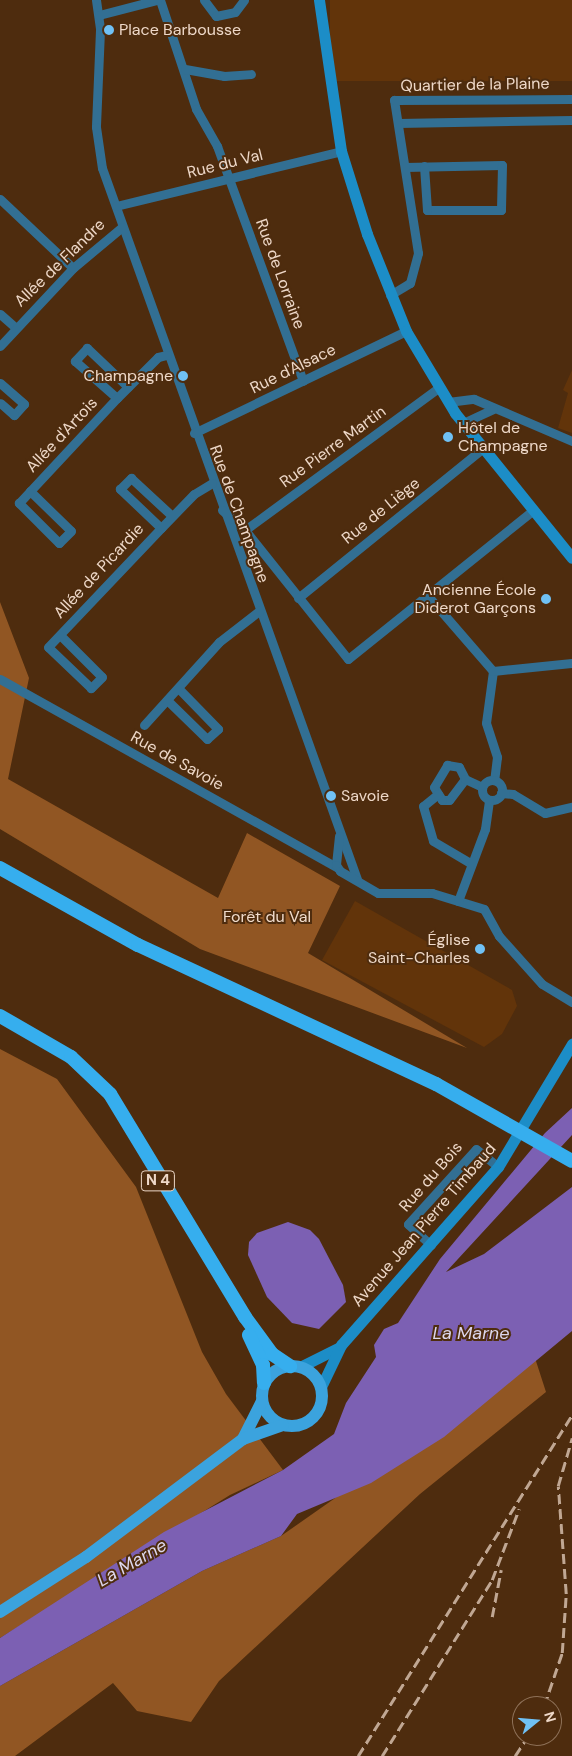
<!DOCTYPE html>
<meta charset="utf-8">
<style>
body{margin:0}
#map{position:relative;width:572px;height:1756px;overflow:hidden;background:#4e2c0e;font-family:"DM Sans",sans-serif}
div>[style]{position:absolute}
.green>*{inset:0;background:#62340a;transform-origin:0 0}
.forest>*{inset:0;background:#915623}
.water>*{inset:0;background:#7c60b3}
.minor>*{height:9px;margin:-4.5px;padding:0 4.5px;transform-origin:4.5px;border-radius:4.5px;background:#326f93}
.minor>.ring{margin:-4.5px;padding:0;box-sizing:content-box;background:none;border:9px solid #326f93;border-radius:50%}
.secondary>*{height:11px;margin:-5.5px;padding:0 5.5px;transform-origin:5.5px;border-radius:5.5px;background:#1c8dc7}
.primary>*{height:12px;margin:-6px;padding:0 6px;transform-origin:6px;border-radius:6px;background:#3ba3de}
.primary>.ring{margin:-6px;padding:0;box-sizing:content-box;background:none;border:12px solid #3ba3de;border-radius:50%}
.trunk>*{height:14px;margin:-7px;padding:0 7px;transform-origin:7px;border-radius:7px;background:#36aeee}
.rail>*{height:2.5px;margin-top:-1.25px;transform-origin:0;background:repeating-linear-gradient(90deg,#c0a793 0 10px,transparent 0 15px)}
.trunk-bridge>*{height:14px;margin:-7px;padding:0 7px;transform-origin:7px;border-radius:7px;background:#36aeee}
.dots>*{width:14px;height:14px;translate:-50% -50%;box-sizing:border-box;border:2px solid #4e2c0e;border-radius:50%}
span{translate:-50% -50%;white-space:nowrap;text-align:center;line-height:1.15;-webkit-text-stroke:4px #4e2c0e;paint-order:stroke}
.shield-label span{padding:1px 4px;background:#4e2c0e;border:1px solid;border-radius:4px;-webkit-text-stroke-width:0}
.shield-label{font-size:15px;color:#eed8c8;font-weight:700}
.poi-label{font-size:16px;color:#eed8c8}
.left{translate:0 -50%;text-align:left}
.right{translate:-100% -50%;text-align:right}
.street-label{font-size:16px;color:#eed8c8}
.park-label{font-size:16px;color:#f1dccc}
.water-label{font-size:18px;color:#ddd7ed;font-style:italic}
.north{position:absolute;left:512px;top:1696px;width:50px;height:50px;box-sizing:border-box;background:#4e2c0e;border:1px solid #8e7158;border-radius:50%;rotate:73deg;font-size:14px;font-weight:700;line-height:20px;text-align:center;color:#eed8c8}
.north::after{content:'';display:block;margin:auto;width:18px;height:22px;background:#70c1f4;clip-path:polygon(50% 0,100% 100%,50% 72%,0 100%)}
</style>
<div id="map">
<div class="green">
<i style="left:330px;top:0;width:242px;height:81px"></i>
<i style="clip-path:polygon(572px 370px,572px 433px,558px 428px,568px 393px,563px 390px)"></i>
<i style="clip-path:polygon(355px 901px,512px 990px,517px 1006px,502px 1034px,484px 1047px,322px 960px)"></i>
</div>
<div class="forest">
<i style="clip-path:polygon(0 602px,29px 678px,8px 779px,218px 898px,247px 833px,340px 886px,308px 953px,467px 1048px,200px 949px,0 829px)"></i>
<i style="clip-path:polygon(0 1049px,57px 1079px,136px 1187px,202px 1352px,226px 1394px,283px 1470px,230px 1495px,0 1638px)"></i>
<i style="clip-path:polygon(535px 1358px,546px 1392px,420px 1494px,219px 1681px,191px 1722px,137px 1711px,113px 1683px,15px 1756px,0 1756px,0 1686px,202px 1571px,281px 1536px)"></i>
</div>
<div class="water">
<i style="clip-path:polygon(572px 1108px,572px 1135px,446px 1272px,484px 1254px,572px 1187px,572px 1331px,444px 1437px,371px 1483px,297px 1514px,281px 1536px,202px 1571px,0 1686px,0 1638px,164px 1532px,283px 1470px,334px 1434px,346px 1403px,376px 1357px,374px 1345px,384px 1329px,398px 1323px,440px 1259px,545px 1133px)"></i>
<i style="clip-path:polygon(288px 1222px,310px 1230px,319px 1239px,343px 1285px,346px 1302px,319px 1329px,292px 1323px,267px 1297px,248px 1255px,249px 1242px,257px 1233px)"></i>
</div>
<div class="minor">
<i style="left:96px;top:0;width:30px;rotate:82deg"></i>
<i style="left:100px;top:30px;width:97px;rotate:92.4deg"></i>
<i style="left:96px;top:127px;width:41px;rotate:81.7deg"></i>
<i style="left:102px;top:168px;width:755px;rotate:70.27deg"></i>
<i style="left:160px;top:0;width:115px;rotate:71.7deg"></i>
<i style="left:196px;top:109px;width:43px;rotate:60.4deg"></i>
<i style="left:217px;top:146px;width:250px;rotate:69.9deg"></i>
<i style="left:204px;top:0;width:20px;rotate:53deg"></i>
<i style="left:216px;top:16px;width:19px;rotate:-12deg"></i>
<i style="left:235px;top:12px;width:15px;rotate:-53deg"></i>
<i style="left:99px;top:15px;width:60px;rotate:-14.5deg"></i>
<i style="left:185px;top:69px;width:40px;rotate:10deg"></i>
<i style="left:224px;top:76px;width:27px;rotate:-4deg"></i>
<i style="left:398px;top:123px;width:174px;rotate:-1deg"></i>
<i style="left:405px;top:167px;width:97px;rotate:-1.2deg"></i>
<i style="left:502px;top:165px;width:45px;rotate:91.3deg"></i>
<i style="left:501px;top:210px;width:74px;rotate:180deg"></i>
<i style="left:427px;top:210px;width:44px;rotate:-93.9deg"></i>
<i style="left:0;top:199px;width:100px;rotate:43.4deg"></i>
<i style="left:116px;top:206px;width:232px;rotate:-13.7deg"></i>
<i style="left:390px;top:295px;width:23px;rotate:-31deg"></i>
<i style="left:410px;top:283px;width:31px;rotate:-75deg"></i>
<i style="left:418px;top:253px;width:155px;rotate:-98.9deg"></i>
<i style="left:394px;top:100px;width:178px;rotate:-0.3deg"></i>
<i style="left:0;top:314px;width:21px;rotate:41deg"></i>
<i style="left:0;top:346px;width:107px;rotate:-46.9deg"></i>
<i style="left:73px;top:268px;width:64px;rotate:-39.9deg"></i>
<i style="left:0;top:383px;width:32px;rotate:41deg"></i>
<i style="left:24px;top:404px;width:15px;rotate:132deg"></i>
<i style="left:14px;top:415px;width:18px;rotate:-139deg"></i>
<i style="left:128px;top:387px;width:57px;rotate:-136.4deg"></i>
<i style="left:87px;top:348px;width:18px;rotate:133deg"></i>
<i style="left:75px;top:361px;width:56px;rotate:41.4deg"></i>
<i style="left:117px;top:398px;width:58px;rotate:-45deg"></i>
<i style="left:158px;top:357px;width:9px;rotate:-13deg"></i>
<i style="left:448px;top:402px;width:26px;rotate:-7deg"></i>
<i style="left:474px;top:399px;width:107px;rotate:23.2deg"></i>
<i style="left:463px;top:423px;width:33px;rotate:-25deg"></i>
<i style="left:194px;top:433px;width:235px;rotate:-25.7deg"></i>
<i style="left:30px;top:491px;width:57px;rotate:44.3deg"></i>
<i style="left:71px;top:531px;width:17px;rotate:135deg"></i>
<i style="left:59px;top:543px;width:57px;rotate:-135deg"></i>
<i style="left:19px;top:503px;width:144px;rotate:-47deg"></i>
<i style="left:222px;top:510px;width:30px;rotate:41deg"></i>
<i style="left:245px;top:530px;width:165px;rotate:51.4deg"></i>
<i style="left:348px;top:659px;width:238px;rotate:-38.8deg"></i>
<i style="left:161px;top:528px;width:57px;rotate:-136.4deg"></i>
<i style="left:120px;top:489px;width:16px;rotate:-45deg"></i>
<i style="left:131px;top:478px;width:56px;rotate:42.8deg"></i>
<i style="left:245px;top:530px;width:240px;rotate:-36.3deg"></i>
<i style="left:428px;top:596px;width:99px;rotate:49.1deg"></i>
<i style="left:493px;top:671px;width:52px;rotate:97.7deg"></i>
<i style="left:486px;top:723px;width:36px;rotate:72deg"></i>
<i style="left:497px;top:757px;width:23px;rotate:97deg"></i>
<i style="left:298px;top:598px;width:238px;rotate:-39deg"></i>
<i style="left:60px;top:635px;width:59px;rotate:45deg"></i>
<i style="left:102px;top:677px;width:16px;rotate:135deg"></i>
<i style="left:91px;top:688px;width:59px;rotate:-136.4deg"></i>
<i style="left:48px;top:647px;width:164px;rotate:-46.5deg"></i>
<i style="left:161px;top:528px;width:47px;rotate:-45.9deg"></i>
<i style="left:194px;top:494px;width:21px;rotate:-31deg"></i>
<i style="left:493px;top:671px;width:79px;rotate:-5.8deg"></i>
<i style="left:0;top:679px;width:386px;rotate:29.2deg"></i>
<i style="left:167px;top:700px;width:56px;rotate:44.3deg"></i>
<i style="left:207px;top:739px;width:15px;rotate:-42deg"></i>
<i style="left:218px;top:729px;width:57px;rotate:-134.3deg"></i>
<i style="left:144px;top:725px;width:112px;rotate:-47.9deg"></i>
<i style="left:219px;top:642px;width:51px;rotate:-37.8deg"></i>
<i style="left:465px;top:779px;width:26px;rotate:127deg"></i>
<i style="left:449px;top:800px;width:7px;rotate:180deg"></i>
<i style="left:442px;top:800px;width:15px;rotate:-122deg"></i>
<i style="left:434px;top:787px;width:26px;rotate:-59deg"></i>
<i style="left:447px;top:765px;width:12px;rotate:9deg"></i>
<i style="left:459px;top:767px;width:13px;rotate:63deg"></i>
<i style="left:465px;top:779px;width:19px;rotate:25deg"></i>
<i class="ring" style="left:482px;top:780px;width:11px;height:11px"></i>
<i style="left:501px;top:793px;width:12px;rotate:5deg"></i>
<i style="left:513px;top:794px;width:37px;rotate:31deg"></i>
<i style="left:545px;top:813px;width:28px;rotate:-13deg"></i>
<i style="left:438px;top:794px;width:19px;rotate:141deg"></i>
<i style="left:423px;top:806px;width:36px;rotate:74deg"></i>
<i style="left:433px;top:841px;width:43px;rotate:30.7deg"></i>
<i style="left:339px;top:836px;width:29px;rotate:96deg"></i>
<i style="left:336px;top:865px;width:7px;rotate:56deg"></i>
<i style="left:340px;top:871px;width:44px;rotate:30.1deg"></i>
<i style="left:378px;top:893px;width:54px"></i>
<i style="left:432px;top:893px;width:54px;rotate:17.1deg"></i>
<i style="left:484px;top:909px;width:31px;rotate:61deg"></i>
<i style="left:499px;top:936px;width:64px;rotate:48.1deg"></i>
<i style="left:542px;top:984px;width:35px;rotate:31deg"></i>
<i style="left:458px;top:901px;width:77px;rotate:-69.4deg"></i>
<i style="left:485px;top:829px;width:29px;rotate:-82deg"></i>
<i style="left:431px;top:1245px;width:31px;rotate:-138deg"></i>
<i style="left:408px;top:1224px;width:101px;rotate:-47.8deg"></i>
<i style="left:476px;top:1149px;width:28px;rotate:39deg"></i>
</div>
<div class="secondary">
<i style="left:319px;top:0;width:153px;rotate:81.7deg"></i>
<i style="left:341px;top:151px;width:87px;rotate:72.6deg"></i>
<i style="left:367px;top:234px;width:105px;rotate:68.1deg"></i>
<i style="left:406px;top:331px;width:96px;rotate:59.1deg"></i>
<i style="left:455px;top:413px;width:186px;rotate:51.1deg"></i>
<i style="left:300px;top:1367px;width:42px;rotate:-26.6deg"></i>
<i style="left:321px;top:1387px;width:47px;rotate:-64.5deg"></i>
<i style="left:341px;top:1345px;width:237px;rotate:-48.6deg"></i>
<i style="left:498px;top:1167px;width:144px;rotate:-59deg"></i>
</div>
<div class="primary">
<i class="ring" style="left:262px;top:1366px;width:48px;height:48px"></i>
<i style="left:243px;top:1439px;width:42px;rotate:-63.4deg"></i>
<i style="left:0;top:1612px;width:102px;rotate:-32.6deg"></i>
<i style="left:86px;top:1557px;width:196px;rotate:-36.9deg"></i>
<i style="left:243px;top:1439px;width:42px;rotate:-19.3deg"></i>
</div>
<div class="trunk">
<i style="left:0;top:868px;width:158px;rotate:29.2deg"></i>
<i style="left:138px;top:945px;width:329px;rotate:25deg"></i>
<i style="left:0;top:1016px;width:82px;rotate:30deg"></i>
<i style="left:71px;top:1057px;width:54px;rotate:43.5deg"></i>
<i style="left:110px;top:1094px;width:261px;rotate:58.8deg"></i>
<i style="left:245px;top:1317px;width:46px;rotate:53.9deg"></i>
<i style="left:272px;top:1354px;width:22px;rotate:34deg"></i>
<i style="left:249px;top:1335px;width:33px;rotate:65deg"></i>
<i style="left:263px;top:1365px;width:18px;rotate:87deg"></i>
</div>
<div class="rail">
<i style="left:492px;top:1617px;width:48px;rotate:-79.2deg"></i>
<i style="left:544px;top:1706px;width:56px;rotate:-71.2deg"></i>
<i style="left:562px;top:1653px;width:59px;rotate:-86.1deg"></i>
<i style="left:566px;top:1594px;width:108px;rotate:-94.2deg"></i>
<i style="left:558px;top:1486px;width:50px;rotate:-73.7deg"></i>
<i style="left:358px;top:1756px;width:403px;rotate:-57.9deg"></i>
<i style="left:382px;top:1756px;width:208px;rotate:-58deg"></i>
<i style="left:492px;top:1580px;width:76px;rotate:-69.2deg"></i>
<i style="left:515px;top:1756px;width:24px;rotate:-57deg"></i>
</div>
<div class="trunk-bridge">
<i style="left:436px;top:1084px;width:156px;rotate:29.5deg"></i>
</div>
<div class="dots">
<i style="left:109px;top:30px;background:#70c1f4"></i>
<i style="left:183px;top:376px;background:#70c1f4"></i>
<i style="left:448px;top:437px;background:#70c1f4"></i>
<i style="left:546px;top:599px;background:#70c1f4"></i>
<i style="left:331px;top:796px;background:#70c1f4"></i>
<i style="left:480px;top:949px;background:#70c1f4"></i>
</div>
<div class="shield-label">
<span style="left:158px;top:1181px">N 4</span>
</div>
<div class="poi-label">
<span class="left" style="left:119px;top:30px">Place Barbousse</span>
<span class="right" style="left:173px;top:376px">Champagne</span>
<span class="left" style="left:458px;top:437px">Hôtel de<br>Champagne</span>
<span class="right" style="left:536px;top:599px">Ancienne École<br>Diderot Garçons</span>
<span class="left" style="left:341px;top:796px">Savoie</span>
<span class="right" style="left:470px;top:949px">Église<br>Saint-Charles</span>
</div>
<div class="street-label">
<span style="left:475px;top:85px;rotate:-1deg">Quartier de la Plaine</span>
<span style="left:225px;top:164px;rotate:-14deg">Rue du Val</span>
<span style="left:60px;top:263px;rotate:-44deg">Allée de Flandre</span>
<span style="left:280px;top:274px;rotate:70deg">Rue de Lorraine</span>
<span style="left:293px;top:369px;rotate:-26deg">Rue d'Alsace</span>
<span style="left:62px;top:435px;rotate:-47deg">Allée d'Artois</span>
<span style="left:333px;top:447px;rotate:-36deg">Rue Pierre Martin</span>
<span style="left:381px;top:511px;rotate:-39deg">Rue de Liège</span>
<span style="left:239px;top:514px;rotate:70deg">Rue de Champagne</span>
<span style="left:99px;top:571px;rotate:-47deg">Allée de Picardie</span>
<span style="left:177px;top:761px;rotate:29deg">Rue de Savoie</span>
<span style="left:431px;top:1177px;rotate:-49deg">Rue du Bois</span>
<span style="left:424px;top:1225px;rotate:-49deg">Avenue Jean Pierre Timbaud</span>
</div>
<div class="park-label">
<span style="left:267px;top:917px">Forêt du Val</span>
</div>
<div class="water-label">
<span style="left:471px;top:1333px">La Marne</span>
<span style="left:132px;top:1563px;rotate:-30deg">La Marne</span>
</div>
<div class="north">N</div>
</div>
